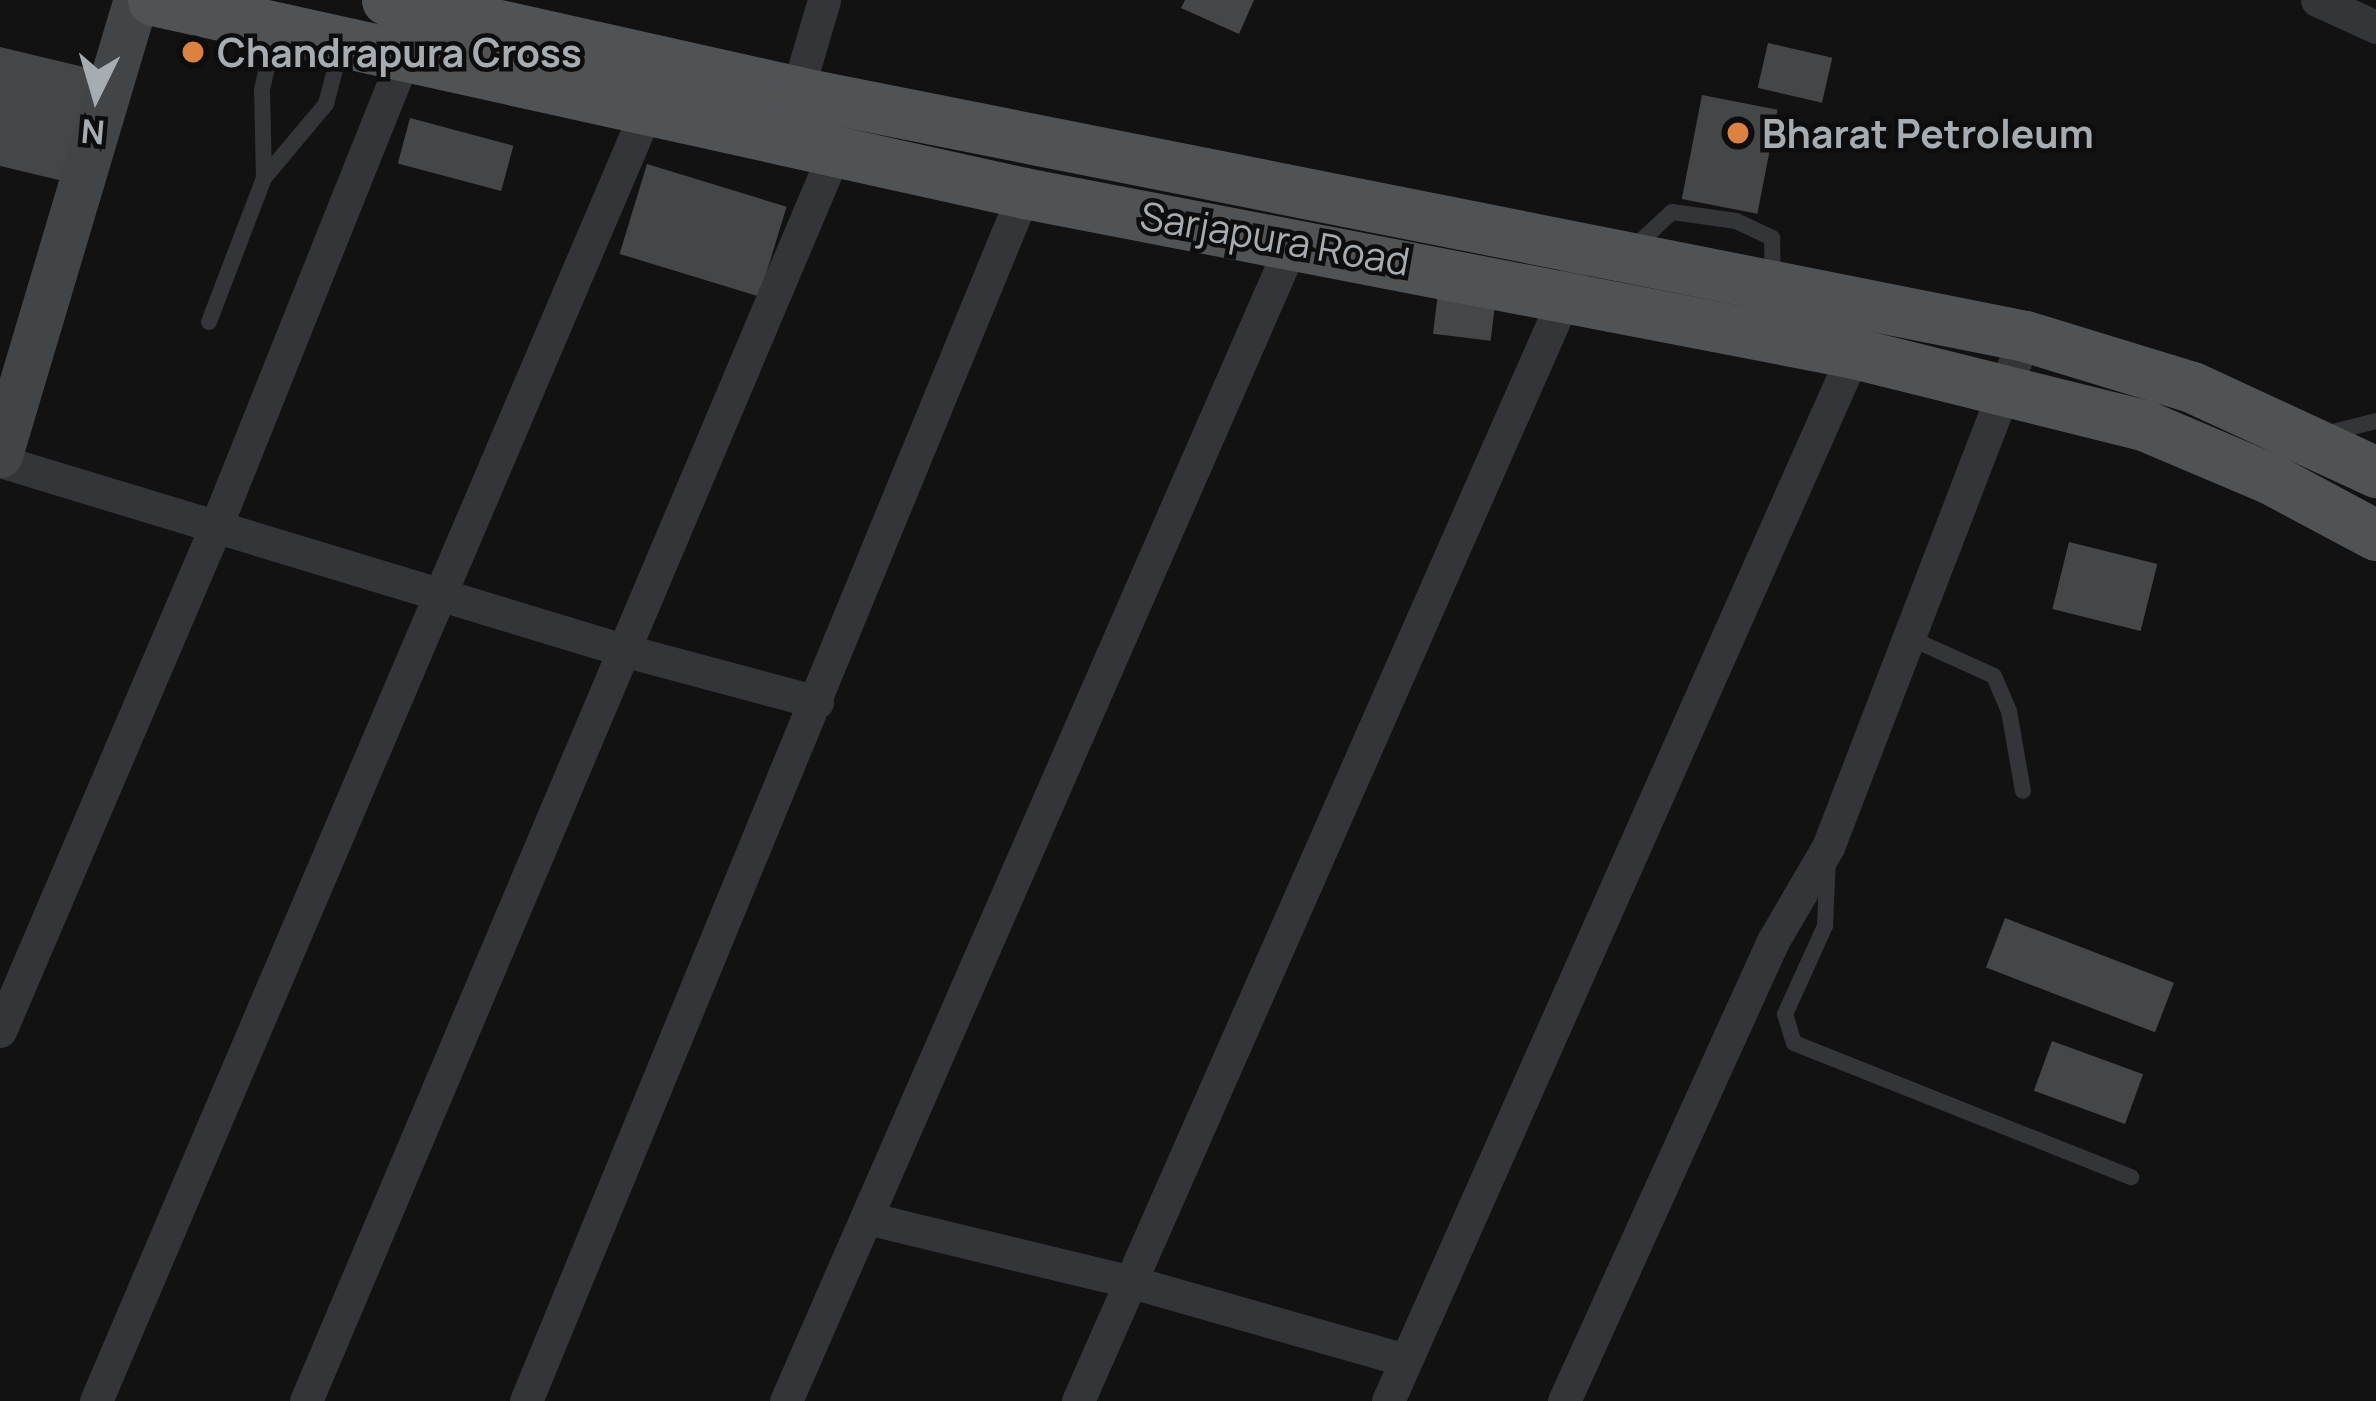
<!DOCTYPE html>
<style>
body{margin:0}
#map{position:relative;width:2376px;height:1401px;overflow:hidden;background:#121213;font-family:Manrope,sans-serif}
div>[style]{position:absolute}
.building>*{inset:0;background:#444648;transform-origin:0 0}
.lane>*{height:16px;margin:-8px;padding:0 8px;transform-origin:8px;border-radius:8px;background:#333538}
.street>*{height:33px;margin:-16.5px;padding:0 16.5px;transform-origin:16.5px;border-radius:16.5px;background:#333538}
.secondary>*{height:45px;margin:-22.5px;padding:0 22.5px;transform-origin:22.5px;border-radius:22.5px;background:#424548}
.primary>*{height:51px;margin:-25.5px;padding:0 25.5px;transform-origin:25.5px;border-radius:25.5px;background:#505356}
.dots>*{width:33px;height:33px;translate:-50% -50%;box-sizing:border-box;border:6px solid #0d0d0e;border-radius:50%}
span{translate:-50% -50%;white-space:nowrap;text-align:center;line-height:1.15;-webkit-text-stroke:9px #0d0d0e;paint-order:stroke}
.poi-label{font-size:39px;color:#a5acb2;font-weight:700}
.left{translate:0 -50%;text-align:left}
.street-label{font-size:39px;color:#a5acb2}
.north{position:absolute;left:36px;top:36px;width:120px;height:120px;-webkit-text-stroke:9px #0d0d0e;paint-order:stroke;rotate:185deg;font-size:33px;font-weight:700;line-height:48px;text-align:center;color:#a5acb2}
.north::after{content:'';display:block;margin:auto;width:42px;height:54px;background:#a5acb2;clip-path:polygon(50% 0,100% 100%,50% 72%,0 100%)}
</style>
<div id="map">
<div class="building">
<i style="clip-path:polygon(1185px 0,1254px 0,1239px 34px,1181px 8px)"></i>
<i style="left:1768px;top:43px;width:66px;height:46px;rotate:13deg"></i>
<i style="clip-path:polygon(0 47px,92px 69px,63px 181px,0 166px)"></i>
<i style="left:1702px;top:95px;width:77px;height:106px;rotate:11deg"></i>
<i style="left:410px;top:118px;width:107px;height:47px;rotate:15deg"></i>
<i style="left:647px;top:164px;width:146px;height:94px;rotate:17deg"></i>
<i style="left:1438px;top:293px;width:58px;height:41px;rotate:7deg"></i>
<i style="left:2069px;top:542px;width:91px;height:69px;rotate:14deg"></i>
<i style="left:2005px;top:918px;width:181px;height:53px;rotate:21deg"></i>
<i style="left:2052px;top:1041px;width:97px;height:53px;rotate:20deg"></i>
</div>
<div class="lane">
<i style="left:264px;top:178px;width:97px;rotate:-50deg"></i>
<i style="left:326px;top:104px;width:59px;rotate:-75.3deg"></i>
<i style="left:1630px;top:251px;width:57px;rotate:-42.9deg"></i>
<i style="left:1672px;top:212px;width:65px;rotate:8deg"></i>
<i style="left:1736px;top:221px;width:40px;rotate:25deg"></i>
<i style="left:1772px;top:238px;width:40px;rotate:88.6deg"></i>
<i style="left:209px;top:322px;width:154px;rotate:-69.1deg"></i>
<i style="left:264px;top:178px;width:88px;rotate:-91.3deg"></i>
<i style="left:262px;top:90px;width:61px;rotate:-77.8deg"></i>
<i style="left:2325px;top:434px;width:53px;rotate:-14.3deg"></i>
<i style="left:1908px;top:637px;width:94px;rotate:24.4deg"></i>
<i style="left:1994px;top:676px;width:38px;rotate:67deg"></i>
<i style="left:2009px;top:711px;width:81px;rotate:80.1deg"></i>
<i style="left:1828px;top:859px;width:67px;rotate:92.6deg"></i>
<i style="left:1825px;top:926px;width:97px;rotate:114.4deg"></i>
<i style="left:1785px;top:1014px;width:30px;rotate:73deg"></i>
<i style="left:1794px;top:1043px;width:363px;rotate:21.7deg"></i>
</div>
<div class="street">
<i style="left:2317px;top:0;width:65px;rotate:24.6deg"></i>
<i style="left:797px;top:92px;width:96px;rotate:-73.6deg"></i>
<i style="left:0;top:461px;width:651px;rotate:16.88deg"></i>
<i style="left:623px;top:650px;width:201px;rotate:15deg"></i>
<i style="left:0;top:1031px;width:549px;rotate:-66.84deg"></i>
<i style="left:216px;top:526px;width:505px;rotate:-68.16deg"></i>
<i style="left:867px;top:1218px;width:268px;rotate:13.6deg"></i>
<i style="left:1128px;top:1281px;width:288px;rotate:15.9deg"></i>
<i style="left:96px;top:1401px;width:1405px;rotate:-66.9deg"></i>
<i style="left:306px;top:1401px;width:1357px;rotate:-67.06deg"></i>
<i style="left:526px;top:1401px;width:1307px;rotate:-67.6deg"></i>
<i style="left:786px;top:1401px;width:1266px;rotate:-66.39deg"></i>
<i style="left:1078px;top:1401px;width:1223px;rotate:-66.22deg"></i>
<i style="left:1388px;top:1401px;width:1147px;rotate:-66.03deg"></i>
<i style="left:1564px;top:1401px;width:505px;rotate:-65.57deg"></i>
<i style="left:1773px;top:941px;width:109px;rotate:-59.7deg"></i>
<i style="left:1828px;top:847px;width:548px;rotate:-68.92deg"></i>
</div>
<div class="secondary">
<i style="left:0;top:455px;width:475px;rotate:-73.4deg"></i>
</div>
<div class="primary">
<i style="left:153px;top:0;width:892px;rotate:12.49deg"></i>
<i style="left:1024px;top:193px;width:845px;rotate:10.91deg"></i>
<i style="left:1854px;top:353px;width:301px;rotate:14deg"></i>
<i style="left:2146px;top:426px;width:136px;rotate:23deg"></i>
<i style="left:2271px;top:479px;width:119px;rotate:28.1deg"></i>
<i style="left:387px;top:0;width:420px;rotate:12.6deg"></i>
<i style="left:797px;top:92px;width:1252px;rotate:11.24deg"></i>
<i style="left:2025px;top:336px;width:175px;rotate:17deg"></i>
<i style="left:2192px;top:387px;width:203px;rotate:24.8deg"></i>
</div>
<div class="dots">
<i style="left:193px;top:52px;background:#dc8241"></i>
<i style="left:1738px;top:133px;background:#dc8241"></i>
</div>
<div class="poi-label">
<span class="left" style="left:217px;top:52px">Chandrapura Cross</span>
<span class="left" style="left:1762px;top:133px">Bharat Petroleum</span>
</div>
<div class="street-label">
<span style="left:1275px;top:238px;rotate:10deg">Sarjapura Road</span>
</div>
<div class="north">N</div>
</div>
